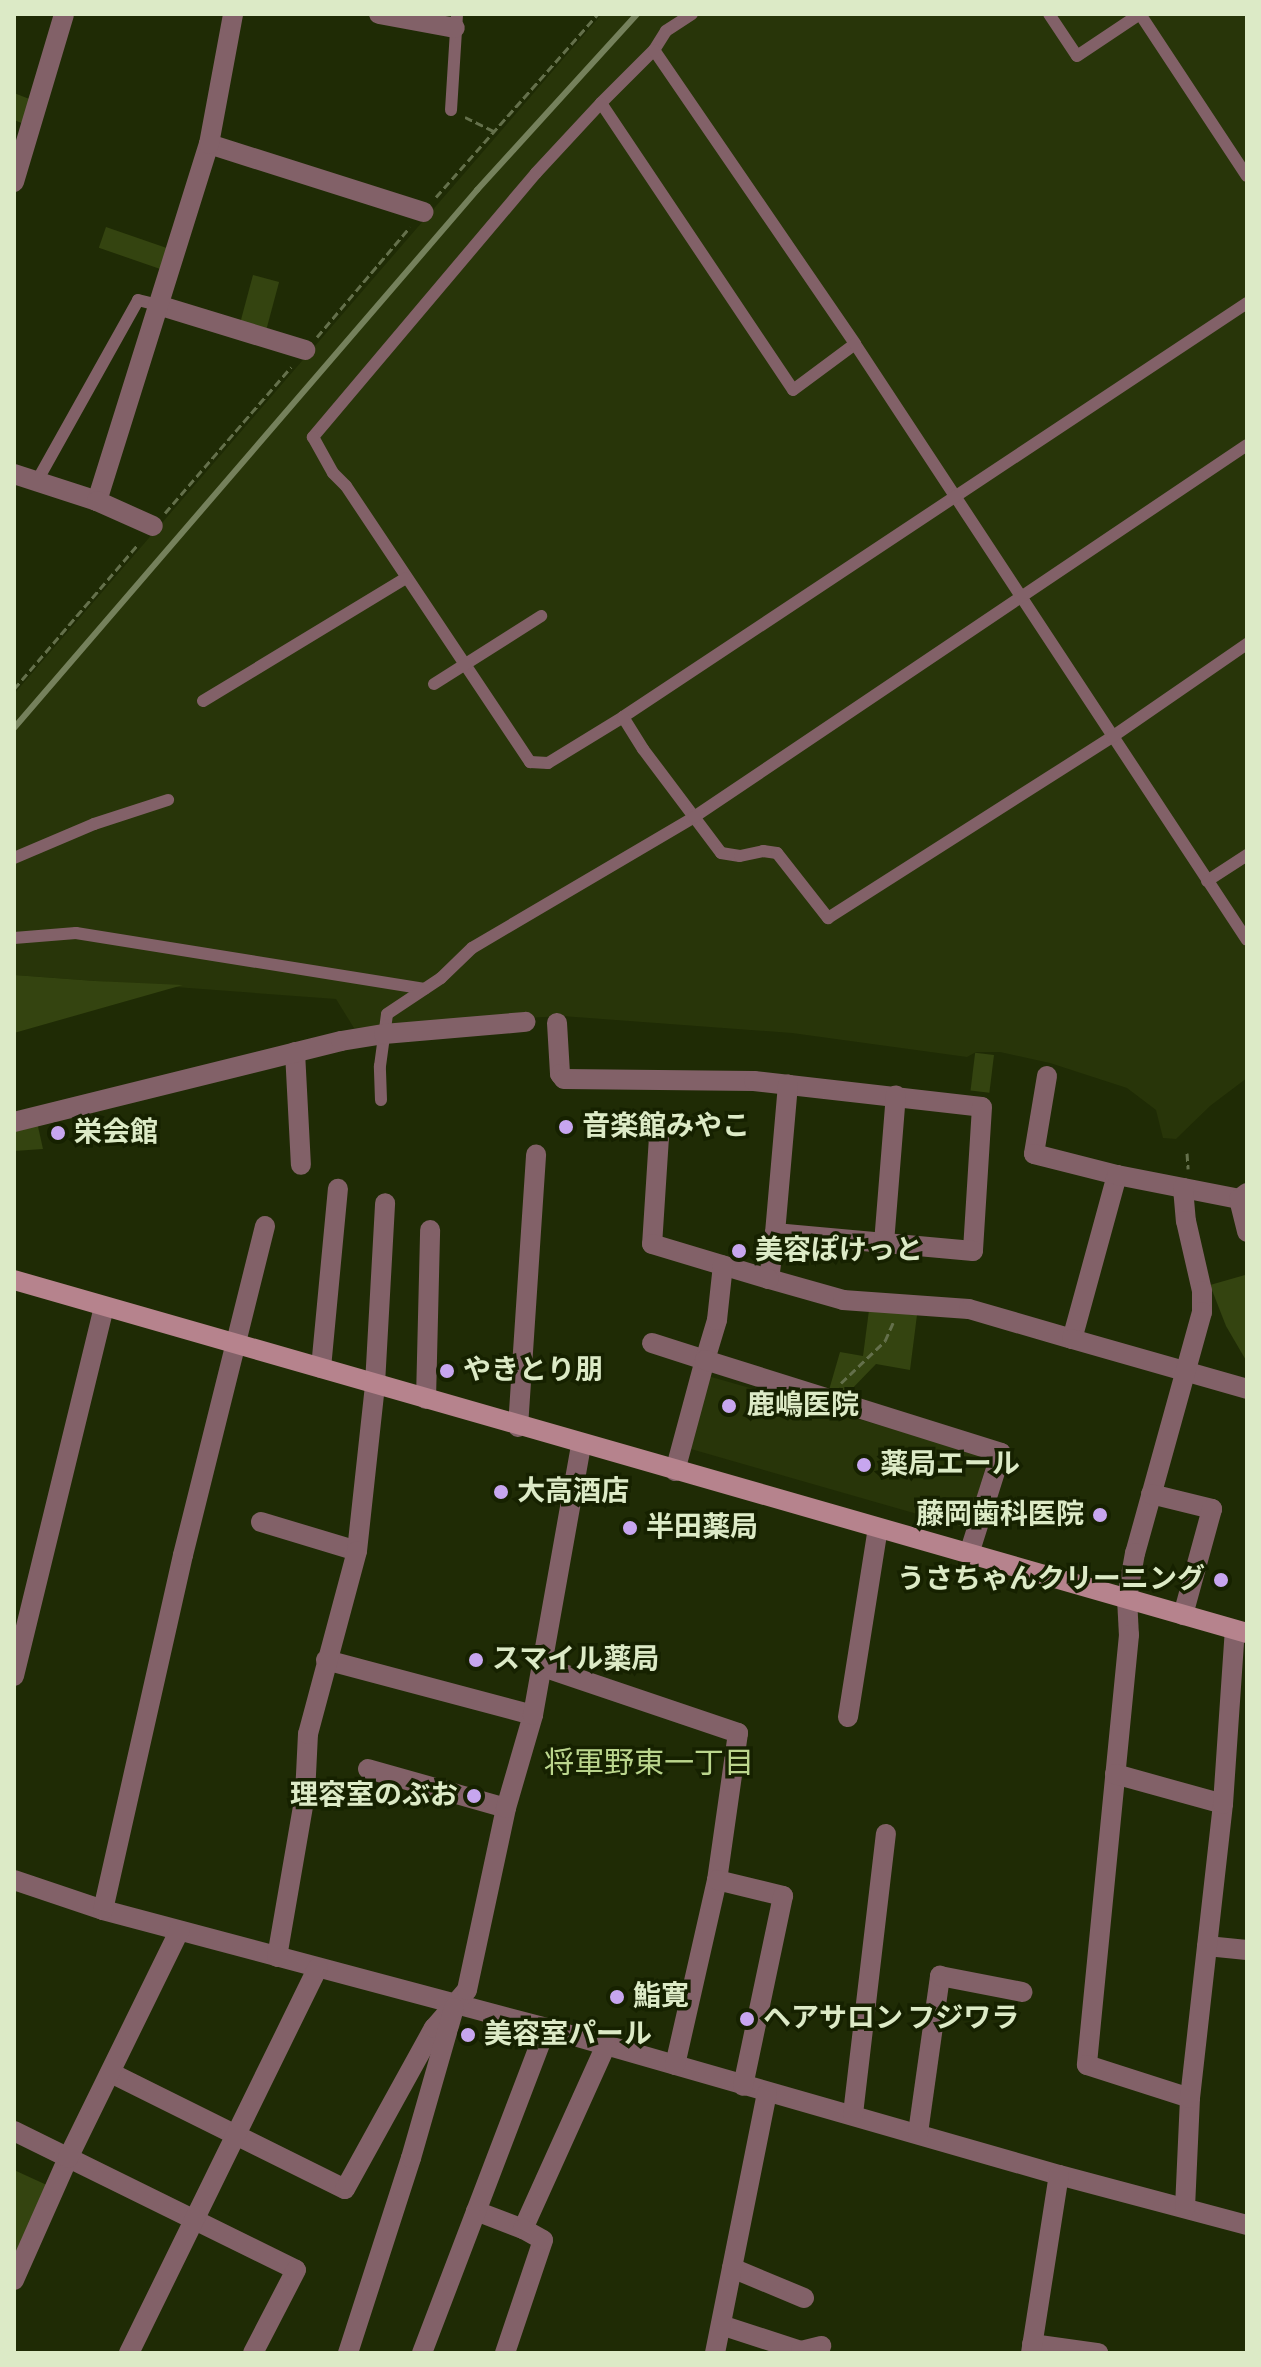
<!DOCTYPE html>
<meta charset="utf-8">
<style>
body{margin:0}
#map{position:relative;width:1261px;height:2367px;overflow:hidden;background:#1f2b05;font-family:"Sofia Sans Condensed","Noto Sans JP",sans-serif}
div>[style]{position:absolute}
.built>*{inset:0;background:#283509;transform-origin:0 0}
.green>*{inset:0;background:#344410;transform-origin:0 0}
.path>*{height:3px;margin-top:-1.5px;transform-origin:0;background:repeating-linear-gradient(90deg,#64704b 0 8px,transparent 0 12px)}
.lane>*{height:12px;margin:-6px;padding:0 6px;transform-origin:6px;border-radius:6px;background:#826168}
.street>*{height:20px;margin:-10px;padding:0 10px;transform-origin:10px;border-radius:10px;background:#826168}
.secondary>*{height:20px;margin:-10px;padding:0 10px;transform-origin:10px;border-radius:10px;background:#b6838d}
.rail>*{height:6px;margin:-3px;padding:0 3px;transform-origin:3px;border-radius:3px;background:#75815c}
.dots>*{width:22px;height:22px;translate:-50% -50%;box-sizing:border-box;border:4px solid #162100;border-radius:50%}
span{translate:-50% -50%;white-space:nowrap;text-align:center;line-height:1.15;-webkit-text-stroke:7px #162100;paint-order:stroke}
.poi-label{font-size:28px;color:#dceac6;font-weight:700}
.left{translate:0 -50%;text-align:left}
.right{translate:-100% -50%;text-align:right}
.neighbourhood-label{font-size:30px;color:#bbd68d}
.frame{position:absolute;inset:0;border:16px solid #dceac6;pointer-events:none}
</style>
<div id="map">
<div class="built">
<i style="clip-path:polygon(602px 14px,1247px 14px,1247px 1078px,1210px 1106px,1176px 1139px,1163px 1138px,1156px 1110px,1127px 1088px,1050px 1063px,1000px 1052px,976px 1052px,967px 1057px,792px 1033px,562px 1016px,354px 1028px,336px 999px,14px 975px,14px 694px)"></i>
<i style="left:708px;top:1376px;width:292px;height:75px;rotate:16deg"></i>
</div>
<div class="green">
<i style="clip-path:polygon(14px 93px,32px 100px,24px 124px,14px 120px)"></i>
<i style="left:106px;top:227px;width:68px;height:22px;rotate:19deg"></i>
<i style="left:253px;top:275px;width:27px;height:51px;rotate:15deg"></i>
<i style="clip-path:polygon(14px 975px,95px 981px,183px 985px,14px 1033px)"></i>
<i style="left:994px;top:1055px;width:38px;height:19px;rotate:97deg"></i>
<i style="clip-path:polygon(37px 1122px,43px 1149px,14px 1151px,14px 1127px)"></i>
<i style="clip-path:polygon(1245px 1275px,1247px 1278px,1247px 1362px,1226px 1326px,1210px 1285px)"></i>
<i style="clip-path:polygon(869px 1310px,917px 1315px,910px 1370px,876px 1364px,847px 1394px,829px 1390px,840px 1352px,863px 1356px)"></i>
<i style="clip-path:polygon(14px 2170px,49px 2186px,14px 2261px)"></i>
</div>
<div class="path">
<i style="left:465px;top:117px;width:32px;rotate:26deg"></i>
<i style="left:436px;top:197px;width:244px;rotate:-48.5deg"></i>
<i style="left:317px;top:337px;width:144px;rotate:-49.8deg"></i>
<i style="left:165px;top:513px;width:193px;rotate:-49.2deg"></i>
<i style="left:14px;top:689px;width:192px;rotate:-49.4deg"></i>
<i style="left:1187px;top:1153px;width:16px;rotate:86deg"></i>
<i style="left:841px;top:1383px;width:61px;rotate:-43.7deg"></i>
<i style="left:885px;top:1341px;width:20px;rotate:-66deg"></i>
</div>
<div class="lane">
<i style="left:692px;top:14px;width:31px;rotate:147deg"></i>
<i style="left:666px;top:31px;width:22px;rotate:122deg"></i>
<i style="left:654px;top:50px;width:75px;rotate:135deg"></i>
<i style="left:601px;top:103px;width:345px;rotate:56.2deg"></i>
<i style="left:793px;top:390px;width:77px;rotate:-36.6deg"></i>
<i style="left:1049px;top:14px;width:50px;rotate:56.3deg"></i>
<i style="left:1077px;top:56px;width:76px;rotate:-33.7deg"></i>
<i style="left:1140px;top:14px;width:194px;rotate:56.6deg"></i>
<i style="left:654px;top:50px;width:356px;rotate:55.6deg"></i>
<i style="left:855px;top:344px;width:713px;rotate:56.67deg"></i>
<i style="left:601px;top:103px;width:96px;rotate:132.9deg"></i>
<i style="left:536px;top:173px;width:346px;rotate:130.2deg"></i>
<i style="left:313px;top:437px;width:41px;rotate:60.9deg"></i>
<i style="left:333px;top:473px;width:18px;rotate:45deg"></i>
<i style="left:346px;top:486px;width:332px;rotate:56.3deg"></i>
<i style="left:530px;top:762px;width:18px;rotate:3deg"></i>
<i style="left:548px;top:763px;width:88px;rotate:-31.5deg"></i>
<i style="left:451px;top:110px;width:96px;rotate:-86.4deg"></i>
<i style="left:1247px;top:303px;width:749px;rotate:146.44deg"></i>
<i style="left:623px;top:717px;width:38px;rotate:58deg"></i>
<i style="left:643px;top:749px;width:130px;rotate:53.1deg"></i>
<i style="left:721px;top:853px;width:19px;rotate:9deg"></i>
<i style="left:740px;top:856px;width:24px;rotate:-12deg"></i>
<i style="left:763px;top:851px;width:14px;rotate:8deg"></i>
<i style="left:777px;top:853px;width:83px;rotate:51.9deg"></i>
<i style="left:828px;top:918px;width:337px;rotate:-32.5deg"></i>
<i style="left:1112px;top:737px;width:164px;rotate:-34.6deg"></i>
<i style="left:37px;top:481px;width:207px;rotate:-60.8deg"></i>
<i style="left:138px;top:300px;width:21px;rotate:14deg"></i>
<i style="left:434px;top:684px;width:127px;rotate:-32.4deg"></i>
<i style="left:203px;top:701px;width:237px;rotate:-31.2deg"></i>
<i style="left:14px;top:858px;width:87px;rotate:-23deg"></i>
<i style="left:94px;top:824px;width:78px;rotate:-18deg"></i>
<i style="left:1207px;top:881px;width:48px;rotate:-33deg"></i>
<i style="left:14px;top:938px;width:62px;rotate:-4.6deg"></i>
<i style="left:76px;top:933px;width:353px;rotate:9.1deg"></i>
<i style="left:381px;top:1100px;width:34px;rotate:-92deg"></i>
<i style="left:380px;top:1066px;width:52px;rotate:-82.3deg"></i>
<i style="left:387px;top:1014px;width:65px;rotate:-33.7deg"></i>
<i style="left:441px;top:978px;width:43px;rotate:-44.1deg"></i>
<i style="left:472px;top:948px;width:258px;rotate:-30.5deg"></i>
<i style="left:694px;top:817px;width:666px;rotate:-33.93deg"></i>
</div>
<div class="street">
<i style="left:379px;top:14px;width:77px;rotate:10.4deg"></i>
<i style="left:209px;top:144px;width:225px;rotate:17.6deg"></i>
<i style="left:14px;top:182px;width:175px;rotate:-73.4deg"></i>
<i style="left:158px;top:305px;width:154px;rotate:17deg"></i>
<i style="left:14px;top:474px;width:87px;rotate:18deg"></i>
<i style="left:97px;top:501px;width:374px;rotate:-72.6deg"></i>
<i style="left:209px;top:144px;width:132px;rotate:-79.5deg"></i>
<i style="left:97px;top:501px;width:61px;rotate:24.1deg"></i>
<i style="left:557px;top:1023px;width:51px;rotate:86.6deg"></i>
<i style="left:560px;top:1074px;width:6px;rotate:51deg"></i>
<i style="left:564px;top:1079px;width:190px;rotate:0.6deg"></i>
<i style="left:754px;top:1081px;width:229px;rotate:6.5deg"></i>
<i style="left:982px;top:1107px;width:144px;rotate:93.6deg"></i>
<i style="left:973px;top:1251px;width:199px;rotate:-174.8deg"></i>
<i style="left:775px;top:1233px;width:46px;rotate:97.4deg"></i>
<i style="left:769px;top:1279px;width:77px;rotate:15.8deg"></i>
<i style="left:843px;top:1300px;width:126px;rotate:4.1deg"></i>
<i style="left:969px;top:1309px;width:107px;rotate:16.2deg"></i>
<i style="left:295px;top:1052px;width:113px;rotate:87deg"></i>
<i style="left:1047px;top:1076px;width:79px;rotate:99.5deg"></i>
<i style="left:1034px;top:1154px;width:86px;rotate:14.2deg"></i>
<i style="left:1117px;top:1175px;width:170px;rotate:105.3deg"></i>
<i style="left:1072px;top:1339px;width:182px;rotate:15.9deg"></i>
<i style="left:14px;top:1122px;width:337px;rotate:-13.9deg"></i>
<i style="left:341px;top:1041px;width:44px;rotate:-9.2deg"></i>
<i style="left:384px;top:1034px;width:142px;rotate:-4.9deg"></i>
<i style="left:659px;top:1137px;width:107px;rotate:93.7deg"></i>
<i style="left:652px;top:1244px;width:122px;rotate:16.7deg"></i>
<i style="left:1117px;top:1175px;width:124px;rotate:11.1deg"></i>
<i style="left:1183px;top:1188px;width:33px;rotate:85deg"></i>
<i style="left:1186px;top:1221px;width:72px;rotate:77.1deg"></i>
<i style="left:1202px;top:1291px;width:21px;rotate:90deg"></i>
<i style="left:1202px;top:1312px;width:250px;rotate:105.5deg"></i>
<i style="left:1135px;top:1553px;width:46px;rotate:100.1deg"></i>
<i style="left:1127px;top:1598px;width:37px;rotate:87deg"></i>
<i style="left:1129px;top:1635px;width:432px;rotate:95.6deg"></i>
<i style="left:1087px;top:2065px;width:108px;rotate:17.8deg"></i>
<i style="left:1247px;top:1193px;width:10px;rotate:143deg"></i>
<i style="left:1239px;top:1199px;width:34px;rotate:76deg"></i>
<i style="left:775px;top:1233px;width:149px;rotate:-85deg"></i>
<i style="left:884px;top:1243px;width:148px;rotate:-85.4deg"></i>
<i style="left:652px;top:1343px;width:56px;rotate:17.8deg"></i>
<i style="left:705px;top:1360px;width:42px;rotate:-73.3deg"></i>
<i style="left:717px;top:1320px;width:55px;rotate:-83.8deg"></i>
<i style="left:321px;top:1368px;width:180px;rotate:-84.6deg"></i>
<i style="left:426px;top:1399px;width:169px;rotate:-88.6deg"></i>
<i style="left:518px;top:1427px;width:273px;rotate:-86.2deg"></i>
<i style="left:675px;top:1471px;width:115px;rotate:-74.9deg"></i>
<i style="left:705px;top:1360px;width:310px;rotate:17.4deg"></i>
<i style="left:1001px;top:1453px;width:106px;rotate:107.6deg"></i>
<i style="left:1151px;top:1494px;width:63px;rotate:13.8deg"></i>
<i style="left:1212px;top:1509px;width:110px;rotate:105.3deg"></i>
<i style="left:261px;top:1522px;width:100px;rotate:16.8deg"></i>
<i style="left:357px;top:1551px;width:168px;rotate:-83.8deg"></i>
<i style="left:375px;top:1384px;width:181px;rotate:-86.8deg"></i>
<i style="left:326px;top:1660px;width:214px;rotate:14.9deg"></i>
<i style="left:543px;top:1667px;width:206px;rotate:18.7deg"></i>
<i style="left:738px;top:1733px;width:148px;rotate:98.1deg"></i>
<i style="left:14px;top:1676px;width:380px;rotate:-76.3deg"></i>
<i style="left:848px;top:1717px;width:191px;rotate:-81deg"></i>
<i style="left:368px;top:1769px;width:143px;rotate:15.8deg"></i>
<i style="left:1115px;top:1774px;width:112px;rotate:15.5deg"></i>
<i style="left:14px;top:1880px;width:94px;rotate:18.6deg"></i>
<i style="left:103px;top:1910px;width:458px;rotate:14.9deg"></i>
<i style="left:546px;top:2028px;width:534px;rotate:15.99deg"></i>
<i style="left:1059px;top:2175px;width:195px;rotate:14.9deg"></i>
<i style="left:103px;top:1910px;width:364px;rotate:-77.3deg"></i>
<i style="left:183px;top:1555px;width:339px;rotate:-76deg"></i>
<i style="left:1207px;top:1946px;width:40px;rotate:5.7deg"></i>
<i style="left:277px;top:1957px;width:164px;rotate:-80.2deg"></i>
<i style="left:305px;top:1795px;width:61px;rotate:-87.2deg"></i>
<i style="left:308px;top:1734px;width:189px;rotate:-75deg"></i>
<i style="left:675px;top:2065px;width:190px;rotate:-77.2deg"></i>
<i style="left:717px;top:1880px;width:68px;rotate:13.6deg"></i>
<i style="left:783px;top:1896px;width:194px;rotate:101.9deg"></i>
<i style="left:111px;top:2073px;width:261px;rotate:26.4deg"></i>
<i style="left:345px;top:2189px;width:184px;rotate:-61.1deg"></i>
<i style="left:434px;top:2028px;width:50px;rotate:-49deg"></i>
<i style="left:467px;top:1990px;width:186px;rotate:-77.9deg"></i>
<i style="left:506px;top:1808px;width:97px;rotate:-73.8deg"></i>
<i style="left:533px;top:1715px;width:274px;rotate:-79.9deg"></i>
<i style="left:853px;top:2114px;width:282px;rotate:-83.3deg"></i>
<i style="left:14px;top:2131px;width:314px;rotate:26.2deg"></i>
<i style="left:296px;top:2270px;width:93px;rotate:117.4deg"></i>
<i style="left:918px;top:2133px;width:159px;rotate:-82deg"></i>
<i style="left:940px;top:1976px;width:84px;rotate:11deg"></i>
<i style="left:1185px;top:2208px;width:110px;rotate:-87.4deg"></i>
<i style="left:1190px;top:2098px;width:296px;rotate:-83.6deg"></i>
<i style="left:1223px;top:1804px;width:174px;rotate:-86.1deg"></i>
<i style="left:476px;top:2211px;width:50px;rotate:21deg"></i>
<i style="left:523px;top:2229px;width:202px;rotate:-65.7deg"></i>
<i style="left:732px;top:2268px;width:78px;rotate:22.6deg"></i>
<i style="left:14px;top:2280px;width:133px;rotate:-66.1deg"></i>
<i style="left:68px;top:2158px;width:253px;rotate:-63.9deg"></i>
<i style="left:721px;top:2325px;width:84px;rotate:18deg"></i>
<i style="left:801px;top:2351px;width:21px;rotate:-14deg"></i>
<i style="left:1032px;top:2344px;width:67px;rotate:7.8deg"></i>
<i style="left:129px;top:2353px;width:429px;rotate:-63.9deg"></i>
<i style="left:348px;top:2353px;width:205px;rotate:-72.1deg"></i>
<i style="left:411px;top:2158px;width:156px;rotate:-74deg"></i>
<i style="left:422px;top:2353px;width:348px;rotate:-69.1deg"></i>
<i style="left:505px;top:2353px;width:119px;rotate:-71.4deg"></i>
<i style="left:543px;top:2240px;width:23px;rotate:-151deg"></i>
<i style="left:715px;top:2353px;width:265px;rotate:-78.7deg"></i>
<i style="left:1031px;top:2353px;width:180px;rotate:-81.1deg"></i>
</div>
<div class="secondary">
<i style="left:14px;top:1280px;width:1283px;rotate:15.98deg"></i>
</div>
<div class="rail">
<i style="left:14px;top:728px;width:710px;rotate:-49.28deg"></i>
<i style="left:477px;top:190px;width:238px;rotate:-47.7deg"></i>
</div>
<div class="dots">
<i style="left:566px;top:1127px;background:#c7a6ef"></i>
<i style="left:58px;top:1133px;background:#c7a6ef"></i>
<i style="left:739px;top:1251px;background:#c7a6ef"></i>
<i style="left:447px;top:1371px;background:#c7a6ef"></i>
<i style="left:729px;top:1406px;background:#c7a6ef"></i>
<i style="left:864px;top:1465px;background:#c7a6ef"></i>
<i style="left:501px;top:1492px;background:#c7a6ef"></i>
<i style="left:1100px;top:1515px;background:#c7a6ef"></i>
<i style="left:630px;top:1528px;background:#c7a6ef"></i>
<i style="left:1221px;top:1580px;background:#c7a6ef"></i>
<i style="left:476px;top:1660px;background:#c7a6ef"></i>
<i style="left:474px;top:1796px;background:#c7a6ef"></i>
<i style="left:617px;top:1997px;background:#c7a6ef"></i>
<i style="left:747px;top:2019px;background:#c7a6ef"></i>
<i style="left:468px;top:2035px;background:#c7a6ef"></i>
</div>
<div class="poi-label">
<span class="left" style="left:582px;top:1127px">音楽館みやこ</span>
<span class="left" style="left:74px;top:1133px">栄会館</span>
<span class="left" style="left:755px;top:1251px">美容ぽけっと</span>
<span class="left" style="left:463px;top:1371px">やきとり朋</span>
<span class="left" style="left:747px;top:1406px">鹿嶋医院</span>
<span class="left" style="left:880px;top:1465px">薬局エール</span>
<span class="left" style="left:517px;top:1492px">大高酒店</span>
<span class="right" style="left:1084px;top:1515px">藤岡歯科医院</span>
<span class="left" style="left:646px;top:1528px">半田薬局</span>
<span class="right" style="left:1205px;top:1580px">うさちゃんクリーニング</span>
<span class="left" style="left:492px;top:1660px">スマイル薬局</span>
<span class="right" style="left:458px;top:1796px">理容室のぶお</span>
<span class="left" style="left:633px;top:1997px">鮨寛</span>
<span class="left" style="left:763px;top:2019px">ヘアサロン フジワラ</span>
<span class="left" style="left:484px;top:2035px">美容室パール</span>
</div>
<div class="neighbourhood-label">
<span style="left:649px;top:1764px">将軍野東一丁目</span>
</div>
<div class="frame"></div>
</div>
